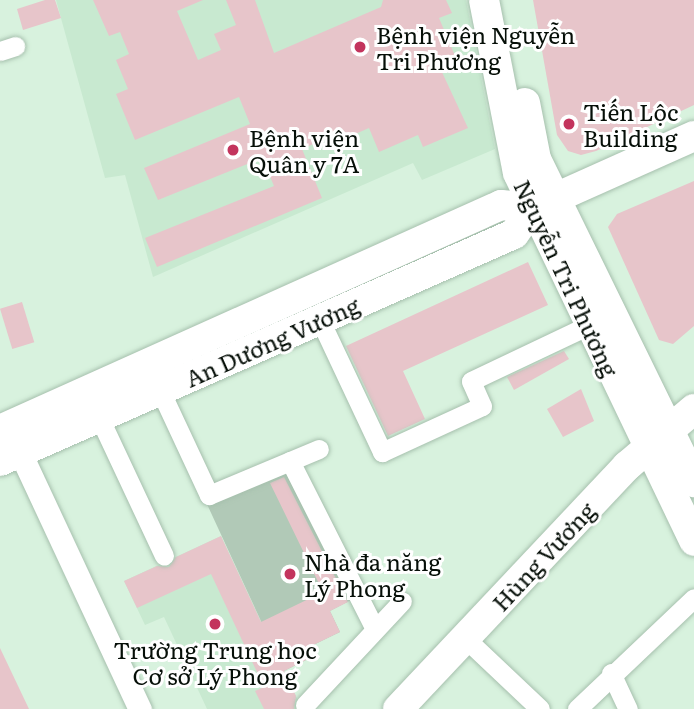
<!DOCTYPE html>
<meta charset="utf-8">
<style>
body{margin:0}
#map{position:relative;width:694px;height:709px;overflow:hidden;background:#d8f2de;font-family:Literata,serif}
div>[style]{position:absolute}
.built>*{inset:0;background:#c8e9d0}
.green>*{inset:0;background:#b1c9b7}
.building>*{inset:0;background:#e7c5ca;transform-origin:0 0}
.roads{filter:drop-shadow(0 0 2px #a6c0ad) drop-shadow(0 0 2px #a6c0ad)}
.minor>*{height:19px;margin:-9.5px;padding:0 9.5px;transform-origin:9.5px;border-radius:9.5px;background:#fff}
.tertiary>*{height:23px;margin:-11.5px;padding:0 11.5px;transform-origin:11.5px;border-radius:11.5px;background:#fff}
.primary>*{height:30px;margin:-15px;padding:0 15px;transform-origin:15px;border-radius:15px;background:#fff}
.dots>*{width:19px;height:19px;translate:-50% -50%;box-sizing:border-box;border:4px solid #fff;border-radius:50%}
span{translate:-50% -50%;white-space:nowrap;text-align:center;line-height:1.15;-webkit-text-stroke:6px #fff;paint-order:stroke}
.poi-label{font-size:23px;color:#060f08}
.left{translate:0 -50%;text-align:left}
.street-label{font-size:23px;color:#060f08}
</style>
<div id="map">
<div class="built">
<i style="clip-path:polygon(56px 0,466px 0,495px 149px,422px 180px,413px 163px,153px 277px,125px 175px,105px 178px)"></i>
<i style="clip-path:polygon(221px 536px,302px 709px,207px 709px,164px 617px,145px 625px,124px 581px)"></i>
</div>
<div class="green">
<i style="clip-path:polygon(287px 467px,353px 599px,330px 611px,340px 632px,305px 649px,310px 658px,284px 671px,206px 502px)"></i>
</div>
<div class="building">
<i style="clip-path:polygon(45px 0,55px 0,61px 18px,23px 30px,17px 9px)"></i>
<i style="clip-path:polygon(93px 0,203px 0,177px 11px,198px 60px,221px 50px,214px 34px,236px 25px,226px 0,255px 0,274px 53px,381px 7px,383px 0,446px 0,452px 13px,439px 18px,458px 63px,441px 70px,468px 128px,423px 147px,418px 135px,379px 152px,369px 128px,337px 142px,334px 135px,302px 149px,322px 198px,157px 267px,145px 238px,274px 186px,262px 158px,158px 200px,144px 168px,250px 124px,239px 97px,135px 140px,116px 94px,128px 89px,116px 60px,129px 54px,120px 32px,109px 36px)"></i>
<i style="clip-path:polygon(533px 0,694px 0,694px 105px,596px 151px,581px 155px,568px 151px,557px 135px)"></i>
<i style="clip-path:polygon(694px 181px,694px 326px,673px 344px,659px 340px,608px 227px,617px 214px)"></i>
<i style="clip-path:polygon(528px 262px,548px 305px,403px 371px,425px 419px,388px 436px,346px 346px)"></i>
<i style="left:22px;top:302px;width:42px;height:23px;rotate:73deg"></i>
<i style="clip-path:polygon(564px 351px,569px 359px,514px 390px,507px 377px)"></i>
<i style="clip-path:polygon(581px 389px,594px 421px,563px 437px,547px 409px)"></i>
<i style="clip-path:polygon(284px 477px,348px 602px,330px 611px,340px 632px,305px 649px,310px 658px,284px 671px,296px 696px,294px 709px,264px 709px,255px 691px,264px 687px,211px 574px,137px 608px,124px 581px,157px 566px,169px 567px,176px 557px,221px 536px,261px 622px,323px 592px,270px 483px)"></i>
<i style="clip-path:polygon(0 648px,29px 709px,0 709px)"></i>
</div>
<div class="roads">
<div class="minor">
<i style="left:0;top:51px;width:16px;rotate:-18deg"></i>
<i style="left:320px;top:320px;width:146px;rotate:64.8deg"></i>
<i style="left:382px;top:452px;width:110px;rotate:-24.7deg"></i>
<i style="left:482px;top:406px;width:27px;rotate:-114deg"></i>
<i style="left:471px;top:381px;width:131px;rotate:-25.4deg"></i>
<i style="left:160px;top:390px;width:116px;rotate:65deg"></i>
<i style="left:209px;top:495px;width:119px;rotate:-22.7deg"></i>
<i style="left:99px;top:417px;width:153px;rotate:64.9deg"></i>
<i style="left:290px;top:461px;width:188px;rotate:63.2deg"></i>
<i style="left:465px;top:638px;width:103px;rotate:43.4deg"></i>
<i style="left:611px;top:673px;width:40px;rotate:65deg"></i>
<i style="left:305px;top:705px;width:142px;rotate:-47deg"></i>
<i style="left:577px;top:709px;width:161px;rotate:-43.5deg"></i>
</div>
<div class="tertiary">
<i style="left:20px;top:452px;width:284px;rotate:65deg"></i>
</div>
<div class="primary">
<i style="left:484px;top:0;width:176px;rotate:78.9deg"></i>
<i style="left:518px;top:173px;width:408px;rotate:64.4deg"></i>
<i style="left:525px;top:103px;width:57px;rotate:78.9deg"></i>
<i style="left:536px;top:159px;width:360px;rotate:63.9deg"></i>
<i style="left:0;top:430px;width:549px;rotate:-24.18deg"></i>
<i style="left:501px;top:205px;width:32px;rotate:5deg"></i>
<i style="left:533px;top:208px;width:176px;rotate:-24.1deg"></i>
<i style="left:0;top:461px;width:562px;rotate:-23.83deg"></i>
<i style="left:514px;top:234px;width:32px;rotate:-54deg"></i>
<i style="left:398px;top:709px;width:334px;rotate:-46.7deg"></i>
<i style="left:627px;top:466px;width:88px;rotate:-40.4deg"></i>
</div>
</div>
<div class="dots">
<i style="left:360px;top:47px;background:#c3345d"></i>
<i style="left:569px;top:124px;background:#c3345d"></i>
<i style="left:233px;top:150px;background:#c3345d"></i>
<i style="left:290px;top:574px;background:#c3345d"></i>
<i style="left:215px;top:624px;background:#c3345d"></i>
</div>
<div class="poi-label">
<span class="left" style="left:376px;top:47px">Bệnh viện Nguyễn<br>Tri Phương</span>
<span class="left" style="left:583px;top:124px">Tiến Lộc<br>Building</span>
<span class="left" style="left:249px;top:150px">Bệnh viện<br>Quân y 7A</span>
<span class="left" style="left:304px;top:574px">Nhà đa năng<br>Lý Phong</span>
<span style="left:215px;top:662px">Trường Trung học<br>Cơ sở Lý Phong</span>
</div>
<div class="street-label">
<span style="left:567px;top:278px;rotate:65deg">Nguyễn Tri Phương</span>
<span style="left:272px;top:341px;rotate:-24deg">An Dương Vương</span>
<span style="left:543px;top:556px;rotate:-47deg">Hùng Vương</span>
</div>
</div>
